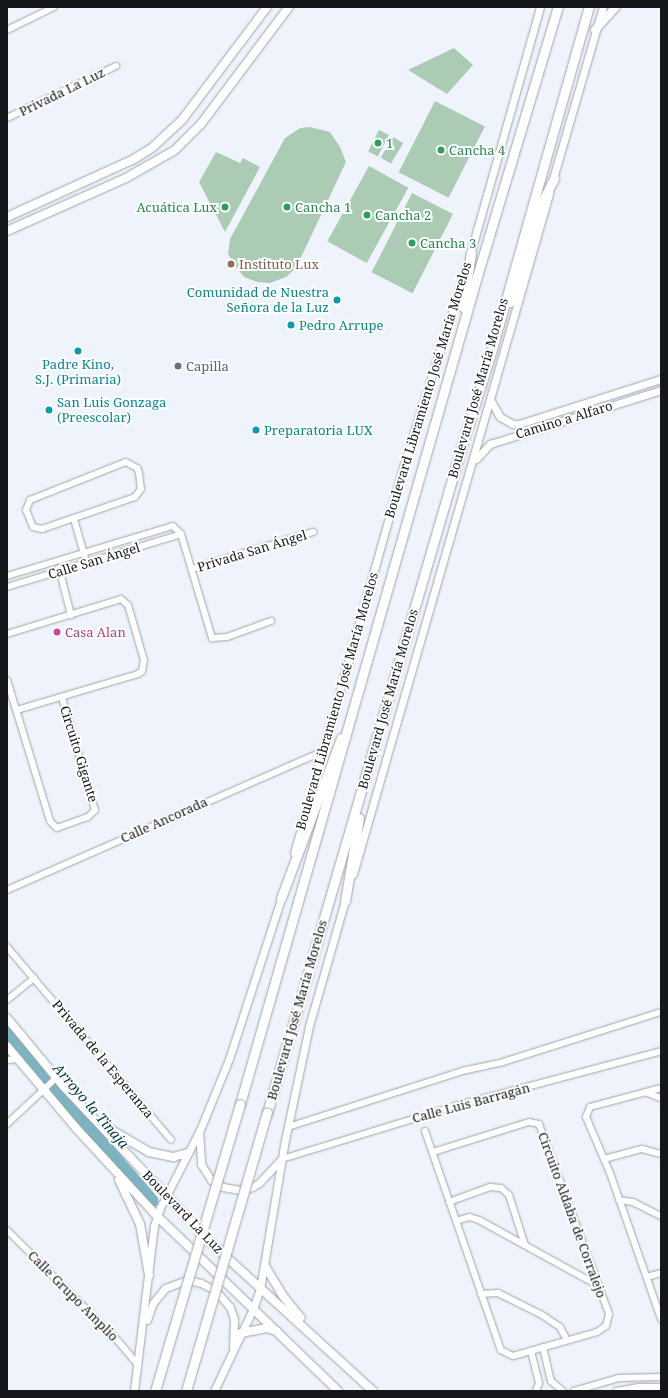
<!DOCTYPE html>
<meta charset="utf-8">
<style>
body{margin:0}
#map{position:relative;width:668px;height:1398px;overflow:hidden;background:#eff4fc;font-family:"Noto Serif",serif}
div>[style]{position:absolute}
.green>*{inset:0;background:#accbb5;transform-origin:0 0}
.river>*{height:13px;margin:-6.5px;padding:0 6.5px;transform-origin:6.5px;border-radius:6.5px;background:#7cb4c1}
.roads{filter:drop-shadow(0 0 1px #9ea3aa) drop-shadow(0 0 1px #9ea3aa)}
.minor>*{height:6px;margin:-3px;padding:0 3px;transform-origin:3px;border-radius:3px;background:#fff}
.tertiary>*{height:7px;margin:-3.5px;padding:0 3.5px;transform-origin:3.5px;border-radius:3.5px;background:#fff}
.secondary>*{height:8px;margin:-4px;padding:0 4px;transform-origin:4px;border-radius:4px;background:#fff}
.primary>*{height:9px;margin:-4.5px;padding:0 4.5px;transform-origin:4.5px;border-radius:4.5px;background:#fff}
.bridges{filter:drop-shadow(0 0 1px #9ea3aa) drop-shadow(0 0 1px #9ea3aa)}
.primary-bridge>*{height:9px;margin:-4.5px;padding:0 4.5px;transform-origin:4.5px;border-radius:4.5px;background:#fff}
.dots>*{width:11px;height:11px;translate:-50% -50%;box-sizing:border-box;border:2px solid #fff;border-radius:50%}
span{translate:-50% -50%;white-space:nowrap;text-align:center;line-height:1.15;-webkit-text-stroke:4px #fff;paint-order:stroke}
.street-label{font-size:13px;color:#141619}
.leisure-label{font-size:13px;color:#27864d}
.left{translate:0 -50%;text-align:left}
.right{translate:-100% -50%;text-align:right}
.education-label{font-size:13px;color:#785e54}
.culture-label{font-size:13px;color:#0d838f}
.worship-label{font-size:13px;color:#5b616d}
.hotel-label{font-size:13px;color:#b23c85}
.water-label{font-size:14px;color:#003741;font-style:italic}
.frame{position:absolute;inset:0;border:8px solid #141619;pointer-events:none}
</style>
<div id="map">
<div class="green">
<i style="clip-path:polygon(454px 48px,473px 65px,447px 94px,408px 70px)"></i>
<i style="left:435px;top:101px;width:56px;height:80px;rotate:27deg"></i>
<i style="clip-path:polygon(310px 127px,330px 132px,340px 147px,346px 162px,296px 268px,286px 277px,270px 283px,257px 282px,244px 277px,235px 266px,228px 254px,230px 239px,285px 138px,300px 128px)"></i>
<i style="left:379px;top:130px;width:11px;height:24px;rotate:27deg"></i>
<i style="left:393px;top:137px;width:12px;height:24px;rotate:31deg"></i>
<i style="clip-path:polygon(216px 152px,240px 163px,243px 158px,260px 167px,225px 232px,199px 182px)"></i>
<i style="left:369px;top:166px;width:45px;height:86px;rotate:29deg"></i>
<i style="left:412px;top:193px;width:46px;height:89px;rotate:27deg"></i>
</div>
<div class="river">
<i style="left:7px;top:1033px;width:221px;rotate:49.2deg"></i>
</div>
<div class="roads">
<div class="minor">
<i style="left:7px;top:30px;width:52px;rotate:-26.1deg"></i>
<i style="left:7px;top:118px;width:121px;rotate:-25.5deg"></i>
<i style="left:126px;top:462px;width:13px;rotate:29deg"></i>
<i style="left:137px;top:468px;width:5px;rotate:68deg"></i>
<i style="left:139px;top:473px;width:16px;rotate:83deg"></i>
<i style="left:141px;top:489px;width:10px;rotate:127deg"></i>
<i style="left:135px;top:497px;width:98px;rotate:161deg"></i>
<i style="left:42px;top:529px;width:9px;rotate:-167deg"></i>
<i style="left:33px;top:527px;width:18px;rotate:-112deg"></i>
<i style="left:26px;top:510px;width:11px;rotate:-68deg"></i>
<i style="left:30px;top:500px;width:103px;rotate:-21.6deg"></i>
<i style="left:74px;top:519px;width:40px;rotate:74deg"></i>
<i style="left:59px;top:568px;width:49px;rotate:75.7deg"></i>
<i style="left:192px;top:569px;width:127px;rotate:-17deg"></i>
<i style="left:7px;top:576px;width:173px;rotate:-16.8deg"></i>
<i style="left:173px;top:526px;width:11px;rotate:45deg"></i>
<i style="left:181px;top:534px;width:109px;rotate:73.4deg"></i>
<i style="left:212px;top:638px;width:15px;rotate:-4deg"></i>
<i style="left:227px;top:637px;width:47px;rotate:-20deg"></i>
<i style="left:7px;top:587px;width:182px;rotate:-16.9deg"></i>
<i style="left:7px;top:634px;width:119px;rotate:-17.1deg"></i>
<i style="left:121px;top:599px;width:9px;rotate:41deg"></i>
<i style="left:128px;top:605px;width:57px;rotate:73.8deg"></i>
<i style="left:144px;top:660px;width:11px;rotate:100deg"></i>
<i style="left:142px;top:671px;width:5px;rotate:143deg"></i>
<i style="left:138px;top:674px;width:126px;rotate:163.4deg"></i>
<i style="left:7px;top:680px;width:147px;rotate:73deg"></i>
<i style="left:50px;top:821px;width:10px;rotate:45deg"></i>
<i style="left:57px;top:828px;width:33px;rotate:-20deg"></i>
<i style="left:88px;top:817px;width:10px;rotate:-45deg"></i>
<i style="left:95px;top:810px;width:117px;rotate:-106.4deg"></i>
<i style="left:7px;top:890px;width:344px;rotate:-23.7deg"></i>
<i style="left:7px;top:947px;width:253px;rotate:49.6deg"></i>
<i style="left:7px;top:1000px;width:35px;rotate:-39deg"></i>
<i style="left:7px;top:1060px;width:11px;rotate:-5deg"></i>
<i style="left:661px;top:1088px;width:73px;rotate:165deg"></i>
<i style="left:590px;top:1107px;width:11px;rotate:112deg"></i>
<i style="left:586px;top:1117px;width:61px;rotate:66.8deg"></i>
<i style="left:610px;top:1173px;width:155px;rotate:70.7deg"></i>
<i style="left:645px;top:1092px;width:17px;rotate:21deg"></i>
<i style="left:7px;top:1124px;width:67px;rotate:-43.2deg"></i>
<i style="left:288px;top:1127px;width:183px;rotate:-17.8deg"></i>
<i style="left:462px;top:1071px;width:39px;rotate:-12deg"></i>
<i style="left:500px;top:1063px;width:169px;rotate:-17.6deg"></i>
<i style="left:425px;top:1131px;width:232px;rotate:70.9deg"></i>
<i style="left:501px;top:1350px;width:13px;rotate:27deg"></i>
<i style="left:513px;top:1356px;width:87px;rotate:-15.9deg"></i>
<i style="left:597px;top:1332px;width:11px;rotate:-34deg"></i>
<i style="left:606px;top:1326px;width:12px;rotate:-76deg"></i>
<i style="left:609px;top:1314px;width:202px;rotate:-110.2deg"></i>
<i style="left:539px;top:1124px;width:10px;rotate:-169deg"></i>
<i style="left:529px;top:1122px;width:101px;rotate:162.6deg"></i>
<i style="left:282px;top:1159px;width:181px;rotate:-17deg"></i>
<i style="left:455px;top:1106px;width:213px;rotate:-14.9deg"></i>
<i style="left:604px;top:1159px;width:39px;rotate:-15deg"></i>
<i style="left:642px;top:1149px;width:20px;rotate:15deg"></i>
<i style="left:619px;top:1200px;width:14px;rotate:8deg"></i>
<i style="left:633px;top:1202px;width:31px;rotate:27deg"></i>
<i style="left:449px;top:1202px;width:44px;rotate:-20.1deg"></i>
<i style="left:490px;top:1187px;width:11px;rotate:5deg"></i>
<i style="left:501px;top:1188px;width:11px;rotate:41deg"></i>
<i style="left:509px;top:1195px;width:52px;rotate:72.3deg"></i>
<i style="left:456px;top:1221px;width:14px;rotate:-17deg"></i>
<i style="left:469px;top:1217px;width:10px;rotate:17deg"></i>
<i style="left:479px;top:1220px;width:135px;rotate:28.8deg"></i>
<i style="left:7px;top:1230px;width:157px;rotate:45deg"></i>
<i style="left:118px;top:1341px;width:30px;rotate:50deg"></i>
<i style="left:647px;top:1277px;width:15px;rotate:-16deg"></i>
<i style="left:481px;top:1294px;width:17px;rotate:-3deg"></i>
<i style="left:498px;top:1293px;width:49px;rotate:26.6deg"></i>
<i style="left:542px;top:1315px;width:22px;rotate:34deg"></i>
<i style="left:560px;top:1327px;width:15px;rotate:62deg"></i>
<i style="left:543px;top:1347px;width:35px;rotate:77deg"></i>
<i style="left:551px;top:1381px;width:16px;rotate:40deg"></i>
<i style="left:531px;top:1351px;width:33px;rotate:76deg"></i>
<i style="left:539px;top:1383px;width:9px;rotate:111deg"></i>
<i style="left:574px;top:1391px;width:47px;rotate:-16.1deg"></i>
<i style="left:619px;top:1378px;width:42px;rotate:-1.4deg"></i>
<i style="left:616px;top:1391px;width:23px;rotate:-10deg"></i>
<i style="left:639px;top:1387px;width:22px"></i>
</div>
<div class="tertiary">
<i style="left:552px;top:182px;width:182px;rotate:-73.8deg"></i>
<i style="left:469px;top:258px;width:261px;rotate:-74.2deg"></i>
<i style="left:491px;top:401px;width:18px;rotate:61deg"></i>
<i style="left:500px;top:417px;width:15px;rotate:28deg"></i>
<i style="left:513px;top:424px;width:6px"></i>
<i style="left:519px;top:424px;width:149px;rotate:-17.6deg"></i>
<i style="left:476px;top:459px;width:21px;rotate:-47deg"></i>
<i style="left:490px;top:444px;width:179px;rotate:-17.5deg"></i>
<i style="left:294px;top:853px;width:411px;rotate:-74.2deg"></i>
<i style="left:406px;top:458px;width:199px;rotate:-72.5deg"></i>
<i style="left:353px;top:874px;width:708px;rotate:-73.92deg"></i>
<i style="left:199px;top:1132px;width:32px;rotate:86deg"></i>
<i style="left:201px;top:1164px;width:19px;rotate:58deg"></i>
<i style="left:211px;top:1180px;width:14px;rotate:30deg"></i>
<i style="left:223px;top:1187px;width:17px;rotate:10deg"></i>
<i style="left:240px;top:1190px;width:12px;rotate:-14deg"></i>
<i style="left:252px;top:1187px;width:8px;rotate:-30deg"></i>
<i style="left:259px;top:1183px;width:33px;rotate:-47deg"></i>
<i style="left:147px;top:1320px;width:18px;rotate:-71deg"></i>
<i style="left:153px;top:1303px;width:19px;rotate:-51deg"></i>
<i style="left:165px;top:1288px;width:23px;rotate:-20deg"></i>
<i style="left:187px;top:1280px;width:14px;rotate:12deg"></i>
<i style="left:201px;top:1283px;width:17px;rotate:28deg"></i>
<i style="left:216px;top:1291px;width:21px;rotate:49deg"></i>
<i style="left:230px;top:1307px;width:13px;rotate:72deg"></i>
<i style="left:234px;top:1319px;width:28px;rotate:92deg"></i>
<i style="left:134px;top:1391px;width:166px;rotate:-83.1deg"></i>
<i style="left:154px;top:1226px;width:19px;rotate:-72deg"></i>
<i style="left:160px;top:1208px;width:88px;rotate:-62.9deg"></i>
<i style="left:200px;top:1130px;width:77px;rotate:-67.8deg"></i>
<i style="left:229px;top:1059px;width:175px;rotate:-72deg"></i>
<i style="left:214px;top:1391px;width:91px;rotate:-64.6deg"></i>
<i style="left:253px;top:1309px;width:21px;rotate:-71deg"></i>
<i style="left:260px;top:1289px;width:146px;rotate:-80.5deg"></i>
<i style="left:284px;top:1145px;width:122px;rotate:-78.1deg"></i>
<i style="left:309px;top:1026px;width:134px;rotate:-74deg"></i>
</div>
<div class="secondary">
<i style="left:595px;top:30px;width:31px;rotate:-48deg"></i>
<i style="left:7px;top:217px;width:140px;rotate:-24.5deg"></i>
<i style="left:134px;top:159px;width:22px;rotate:-32deg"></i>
<i style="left:153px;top:147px;width:40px;rotate:-43deg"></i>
<i style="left:182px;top:120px;width:141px;rotate:-53deg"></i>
<i style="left:7px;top:231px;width:130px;rotate:-24deg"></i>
<i style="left:126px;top:178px;width:56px;rotate:-29.7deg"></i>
<i style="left:175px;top:150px;width:37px;rotate:-45deg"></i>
<i style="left:201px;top:124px;width:146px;rotate:-53.1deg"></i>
<i style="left:7px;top:1018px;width:91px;rotate:50.4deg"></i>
<i style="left:65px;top:1088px;width:214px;rotate:46.7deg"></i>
<i style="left:212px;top:1244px;width:218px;rotate:42.4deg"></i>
<i style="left:7px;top:1046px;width:107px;rotate:49.9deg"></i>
<i style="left:76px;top:1128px;width:120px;rotate:47.4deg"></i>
<i style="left:157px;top:1216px;width:252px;rotate:44deg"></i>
<i style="left:103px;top:1125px;width:53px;rotate:30.4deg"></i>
<i style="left:149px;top:1152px;width:25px;rotate:12deg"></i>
<i style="left:173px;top:1157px;width:16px;rotate:-15deg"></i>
<i style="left:119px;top:1180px;width:49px;rotate:64.5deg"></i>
<i style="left:140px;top:1224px;width:52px;rotate:80deg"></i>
<i style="left:265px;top:1266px;width:35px;rotate:59deg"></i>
<i style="left:283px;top:1296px;width:28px;rotate:51deg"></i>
<i style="left:241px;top:1333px;width:25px;rotate:-11deg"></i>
<i style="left:266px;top:1328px;width:11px;rotate:15deg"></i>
</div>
<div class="primary">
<i style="left:510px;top:302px;width:105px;rotate:-72.3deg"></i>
<i style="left:542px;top:202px;width:27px;rotate:-63deg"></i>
<i style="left:463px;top:307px;width:55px;rotate:-81.6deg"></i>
<i style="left:281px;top:898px;width:171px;rotate:-69.4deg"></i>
<i style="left:345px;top:901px;width:84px;rotate:-80.4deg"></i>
<i style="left:240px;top:1104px;width:864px;rotate:-74.02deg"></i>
<i style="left:478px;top:273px;width:278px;rotate:-73.3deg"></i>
<i style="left:267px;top:1113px;width:699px;rotate:-73.72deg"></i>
<i style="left:463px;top:442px;width:90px;rotate:-72.6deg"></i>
<i style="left:490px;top:356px;width:363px;rotate:-74.2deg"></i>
</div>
</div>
<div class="bridges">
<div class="primary-bridge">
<i style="left:155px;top:1391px;width:299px;rotate:-73.5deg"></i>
<i style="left:186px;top:1391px;width:290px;rotate:-73.8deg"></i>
</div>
</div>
<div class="dots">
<i style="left:378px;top:143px;background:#2e9e5b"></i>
<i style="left:441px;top:150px;background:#2e9e5b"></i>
<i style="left:225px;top:207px;background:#2e9e5b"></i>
<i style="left:287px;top:207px;background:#2e9e5b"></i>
<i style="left:367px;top:215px;background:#2e9e5b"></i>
<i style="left:412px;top:243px;background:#2e9e5b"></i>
<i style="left:231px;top:264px;background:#8d6e63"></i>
<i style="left:337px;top:300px;background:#0f9aa8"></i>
<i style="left:291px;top:325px;background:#0f9aa8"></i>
<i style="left:78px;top:351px;background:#0f9aa8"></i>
<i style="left:178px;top:366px;background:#6b7280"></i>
<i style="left:49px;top:410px;background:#0f9aa8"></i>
<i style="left:256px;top:430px;background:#0f9aa8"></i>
<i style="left:57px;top:632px;background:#d1479c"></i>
</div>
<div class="street-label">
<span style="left:62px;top:92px;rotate:-26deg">Privada La Luz</span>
<span style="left:478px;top:388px;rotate:-74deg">Boulevard José María Morelos</span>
<span style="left:428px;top:390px;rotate:-73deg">Boulevard Libramiento José María Morelos</span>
<span style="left:564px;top:420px;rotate:-17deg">Camino a Alfaro</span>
<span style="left:252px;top:551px;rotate:-17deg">Privada San Ángel</span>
<span style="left:94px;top:561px;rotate:-17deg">Calle San Ángel</span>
<span style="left:388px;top:699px;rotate:-74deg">Boulevard José María Morelos</span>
<span style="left:337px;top:701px;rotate:-74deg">Boulevard Libramiento José María Morelos</span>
<span style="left:79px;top:754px;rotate:73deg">Circuito Gigante</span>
<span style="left:164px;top:820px;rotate:-24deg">Calle Ancorada</span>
<span style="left:297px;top:1010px;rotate:-74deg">Boulevard José María Morelos</span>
<span style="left:103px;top:1059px;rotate:50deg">Privada de la Esperanza</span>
<span style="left:471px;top:1103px;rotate:-15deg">Calle Luis Barragán</span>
<span style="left:183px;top:1212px;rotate:46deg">Boulevard La Luz</span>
<span style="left:572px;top:1215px;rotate:70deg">Circuito Aldaba de Corralejo</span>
<span style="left:73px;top:1296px;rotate:45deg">Calle Grupo Amplio</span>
</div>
<div class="leisure-label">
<span class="left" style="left:386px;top:143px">1</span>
<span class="left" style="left:449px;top:150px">Cancha 4</span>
<span class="right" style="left:217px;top:207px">Acuática Lux</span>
<span class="left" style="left:295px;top:207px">Cancha 1</span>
<span class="left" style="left:375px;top:215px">Cancha 2</span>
<span class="left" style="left:420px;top:243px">Cancha 3</span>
</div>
<div class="education-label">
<span class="left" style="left:239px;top:264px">Instituto Lux</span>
</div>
<div class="culture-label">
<span class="right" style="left:329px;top:300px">Comunidad de Nuestra<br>Señora de la Luz</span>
<span class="left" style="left:299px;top:325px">Pedro Arrupe</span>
<span style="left:78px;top:372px">Padre Kino,<br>S.J. (Primaria)</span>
<span class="left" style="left:57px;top:410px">San Luis Gonzaga<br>(Preescolar)</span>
<span class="left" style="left:264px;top:430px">Preparatoria LUX</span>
</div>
<div class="worship-label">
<span class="left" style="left:186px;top:366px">Capilla</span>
</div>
<div class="hotel-label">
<span class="left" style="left:65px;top:632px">Casa Alan</span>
</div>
<div class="water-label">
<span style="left:91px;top:1106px;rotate:49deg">Arroyo la Tinaja</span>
</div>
<div class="frame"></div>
</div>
